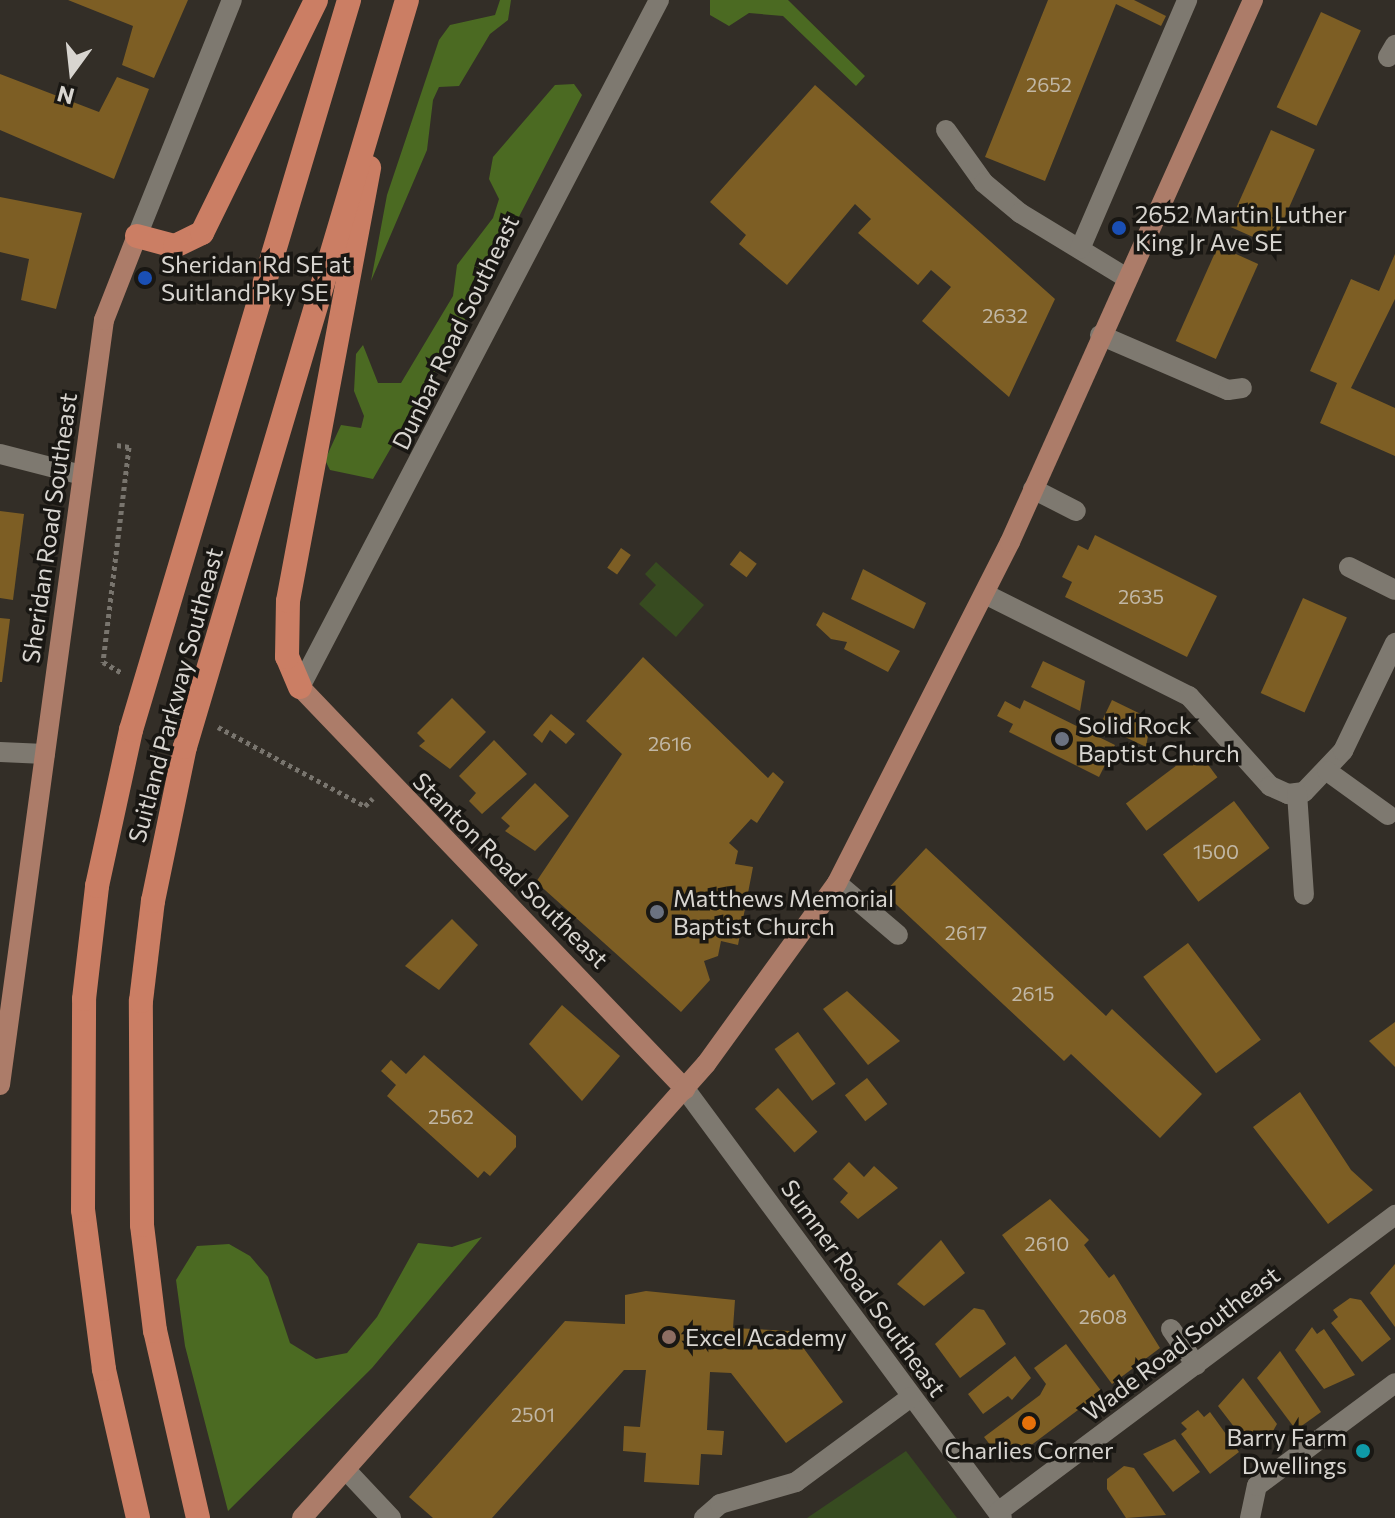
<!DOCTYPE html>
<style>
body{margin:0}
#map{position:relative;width:1395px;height:1518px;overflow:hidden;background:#332e27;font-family:Commissioner,sans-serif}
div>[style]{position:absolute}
.green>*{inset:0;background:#374b20}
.forest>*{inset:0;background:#4b6a22}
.building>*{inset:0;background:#7d5e24;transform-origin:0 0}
.path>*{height:5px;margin-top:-2.5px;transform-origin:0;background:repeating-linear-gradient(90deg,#79756e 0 4px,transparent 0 8px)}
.minor>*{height:20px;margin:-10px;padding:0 10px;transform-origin:10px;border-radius:10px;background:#7e7970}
.major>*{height:20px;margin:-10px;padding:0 10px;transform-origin:10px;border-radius:10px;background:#ac7c69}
.highway>*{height:24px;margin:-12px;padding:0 12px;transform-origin:12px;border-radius:12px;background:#cb7e64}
.dots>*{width:22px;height:22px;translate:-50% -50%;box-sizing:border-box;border:4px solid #191713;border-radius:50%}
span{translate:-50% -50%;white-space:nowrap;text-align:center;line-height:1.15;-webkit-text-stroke:7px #191713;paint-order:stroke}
.number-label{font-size:20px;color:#c1b7a5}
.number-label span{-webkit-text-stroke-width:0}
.poi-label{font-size:24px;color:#d8d5d0}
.left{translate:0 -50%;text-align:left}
.right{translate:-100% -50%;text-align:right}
.street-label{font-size:24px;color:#d8d5d0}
.north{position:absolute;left:32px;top:32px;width:80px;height:80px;-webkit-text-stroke:6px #191713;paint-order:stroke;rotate:195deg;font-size:22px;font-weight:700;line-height:32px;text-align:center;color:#d8d5d0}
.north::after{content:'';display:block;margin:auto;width:28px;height:36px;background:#d8d5d0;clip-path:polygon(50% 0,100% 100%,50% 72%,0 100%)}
</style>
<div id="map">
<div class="green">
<i style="clip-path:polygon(656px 562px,704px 605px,676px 637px,639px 604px,656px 585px,645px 574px)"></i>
<i style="clip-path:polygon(906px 1451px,957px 1518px,807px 1518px)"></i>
</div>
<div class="forest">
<i style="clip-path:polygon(500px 0,511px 0,508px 20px,490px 34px,459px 86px,439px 87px,433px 100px,427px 150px,371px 281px,387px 195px,439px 40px,450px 25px,495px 15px)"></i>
<i style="clip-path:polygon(710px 0,788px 0,865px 76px,856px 86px,783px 16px,749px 13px,729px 26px,710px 15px)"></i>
<i style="clip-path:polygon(574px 84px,582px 95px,507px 240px,488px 253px,489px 278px,373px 479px,330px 470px,325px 460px,341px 425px,361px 428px,364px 416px,354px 391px,356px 354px,363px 345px,378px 383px,401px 383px,453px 296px,457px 265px,493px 218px,499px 199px,489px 179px,493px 157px,555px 85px)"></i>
<i style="clip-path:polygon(482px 1237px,372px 1368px,228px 1511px,185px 1346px,176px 1280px,197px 1246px,229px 1244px,250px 1256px,268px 1277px,290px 1343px,316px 1359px,347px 1353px,377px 1317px,418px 1243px,452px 1247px)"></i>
</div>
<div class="building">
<i style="clip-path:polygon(68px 0,188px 0,154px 78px,122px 65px,133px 26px)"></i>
<i style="clip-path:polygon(1048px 0,1134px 0,1166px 16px,1161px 26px,1116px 4px,1045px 181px,985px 157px)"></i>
<i style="left:1321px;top:12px;width:44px;height:105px;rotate:25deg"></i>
<i style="clip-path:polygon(0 74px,99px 112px,117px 77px,149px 89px,114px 179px,0 130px)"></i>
<i style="clip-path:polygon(815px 85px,1055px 299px,1009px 397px,922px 321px,951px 287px,931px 270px,918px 285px,858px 233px,871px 219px,855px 204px,787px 285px,739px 244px,746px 235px,710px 202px)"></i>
<i style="left:1271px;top:130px;width:48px;height:105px;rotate:24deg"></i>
<i style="clip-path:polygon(0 197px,82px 213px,56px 309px,21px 300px,29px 259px,0 252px)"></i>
<i style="left:1218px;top:246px;width:44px;height:104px;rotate:24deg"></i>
<i style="clip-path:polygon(1395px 254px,1395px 299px,1351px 388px,1395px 408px,1395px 456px,1320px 423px,1337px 383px,1310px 371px,1351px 279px,1379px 291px)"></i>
<i style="clip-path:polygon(0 511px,24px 514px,13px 600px,0 598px)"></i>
<i style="clip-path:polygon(1095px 535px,1217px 596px,1187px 657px,1065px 597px,1072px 582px,1062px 577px,1078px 545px,1088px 550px)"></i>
<i style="left:621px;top:548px;width:12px;height:24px;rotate:35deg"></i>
<i style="left:740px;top:551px;width:21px;height:17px;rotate:37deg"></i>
<i style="clip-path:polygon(863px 569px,926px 603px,914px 629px,851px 599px)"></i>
<i style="left:1303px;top:598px;width:48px;height:104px;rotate:24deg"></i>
<i style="clip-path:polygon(823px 612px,900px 651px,888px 672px,844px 649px,847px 642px,831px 639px,816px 625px)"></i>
<i style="clip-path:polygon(0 618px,10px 619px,2px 682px,0 682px)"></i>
<i style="clip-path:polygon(643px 657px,768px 778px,773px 772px,784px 782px,757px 823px,751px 819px,729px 843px,738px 851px,735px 864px,753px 867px,738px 945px,721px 941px,718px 956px,704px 961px,710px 980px,681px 1012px,536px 882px,622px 754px,586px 721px)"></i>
<i style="clip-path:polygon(1043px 661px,1085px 681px,1080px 711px,1031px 687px)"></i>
<i style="clip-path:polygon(452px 698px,486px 732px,450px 769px,419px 746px,425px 741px,417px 733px)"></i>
<i style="clip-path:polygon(1024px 700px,1115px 745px,1099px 777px,1009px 732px,1013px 724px,997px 716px,1005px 701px,1020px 709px)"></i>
<i style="clip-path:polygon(1112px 700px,1151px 719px,1146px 747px,1100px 725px)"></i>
<i style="clip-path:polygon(551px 714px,575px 734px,566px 744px,550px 730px,542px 743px,533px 735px)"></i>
<i style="clip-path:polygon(494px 740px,527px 774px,482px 814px,469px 801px,476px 793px,459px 776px)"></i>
<i style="left:1197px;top:750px;width:34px;height:89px;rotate:53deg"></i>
<i style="clip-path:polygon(535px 783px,569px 816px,535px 851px,505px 831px,510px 826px,501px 818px)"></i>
<i style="left:1234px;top:801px;width:59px;height:89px;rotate:53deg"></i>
<i style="clip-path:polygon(926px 848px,1106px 1016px,1112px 1009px,1202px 1094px,1160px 1138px,1071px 1054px,1064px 1061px,884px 893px)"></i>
<i style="clip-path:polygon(452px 919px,478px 945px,439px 990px,405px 966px)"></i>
<i style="left:1188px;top:943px;width:121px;height:56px;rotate:53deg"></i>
<i style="clip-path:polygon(847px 991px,900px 1041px,868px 1065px,823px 1009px)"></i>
<i style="clip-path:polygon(562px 1005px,620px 1056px,582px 1101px,529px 1044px)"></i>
<i style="clip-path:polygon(1395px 1022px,1395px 1067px,1369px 1041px)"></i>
<i style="left:798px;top:1032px;width:64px;height:29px;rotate:54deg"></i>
<i style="clip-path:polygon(424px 1055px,516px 1136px,516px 1147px,490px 1176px,484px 1171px,478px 1178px,387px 1096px,396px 1085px,381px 1071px,391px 1060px,406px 1074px)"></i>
<i style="left:867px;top:1078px;width:33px;height:28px;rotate:52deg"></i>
<i style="left:778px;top:1088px;width:59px;height:31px;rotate:48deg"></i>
<i style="clip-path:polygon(1300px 1092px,1351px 1170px,1373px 1190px,1328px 1224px,1253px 1127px)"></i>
<i style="clip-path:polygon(849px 1162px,864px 1177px,874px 1166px,898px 1188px,858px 1219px,840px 1202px,848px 1193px,833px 1179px)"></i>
<i style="clip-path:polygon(1050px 1199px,1089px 1240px,1084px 1245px,1109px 1278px,1114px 1274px,1160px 1348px,1112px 1384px,1002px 1235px)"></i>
<i style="clip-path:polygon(941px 1240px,965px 1273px,924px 1306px,897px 1284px)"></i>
<i style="clip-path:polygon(1395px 1264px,1395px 1327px,1370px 1293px)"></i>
<i style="clip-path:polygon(646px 1291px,735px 1300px,733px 1328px,791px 1331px,843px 1402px,786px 1443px,731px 1373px,710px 1372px,707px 1430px,724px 1431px,722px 1455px,701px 1454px,699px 1485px,644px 1482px,646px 1453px,623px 1451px,624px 1426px,640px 1427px,646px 1370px,624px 1370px,492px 1518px,433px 1518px,409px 1497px,565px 1321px,625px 1324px,625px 1295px)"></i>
<i style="clip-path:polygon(1350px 1298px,1361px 1300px,1391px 1339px,1362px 1362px,1331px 1323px,1338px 1317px,1333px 1310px)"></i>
<i style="clip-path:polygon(974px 1308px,984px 1310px,1006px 1344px,960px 1378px,935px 1344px)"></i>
<i style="clip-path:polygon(1312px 1327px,1317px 1334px,1324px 1329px,1355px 1375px,1324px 1389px,1295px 1350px)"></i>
<i style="clip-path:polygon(1066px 1344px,1102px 1392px,1010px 1461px,1001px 1459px,984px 1437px,1040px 1395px,1046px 1384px,1034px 1368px)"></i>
<i style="clip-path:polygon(1280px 1351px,1321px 1412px,1296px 1430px,1257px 1378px)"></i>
<i style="clip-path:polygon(1015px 1356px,1031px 1378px,1012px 1400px,1008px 1396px,983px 1414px,968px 1394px)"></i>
<i style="clip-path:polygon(1243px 1378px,1277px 1424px,1269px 1438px,1265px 1433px,1248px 1445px,1218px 1406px)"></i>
<i style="clip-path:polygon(1198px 1410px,1204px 1417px,1210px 1412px,1239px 1452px,1210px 1474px,1181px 1434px,1187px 1429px,1181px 1423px)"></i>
<i style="clip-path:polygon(1175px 1439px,1200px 1472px,1173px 1492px,1143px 1454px)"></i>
<i style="clip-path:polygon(1124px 1466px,1134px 1468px,1166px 1515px,1126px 1518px,1107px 1489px,1107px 1479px)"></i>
</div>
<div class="path">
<i style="left:117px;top:445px;width:12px;rotate:9deg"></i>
<i style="left:129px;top:447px;width:217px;rotate:96.9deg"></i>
<i style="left:103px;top:662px;width:22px;rotate:30deg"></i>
<i style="left:218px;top:727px;width:167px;rotate:28.3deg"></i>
<i style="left:365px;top:806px;width:11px;rotate:-45deg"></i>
</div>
<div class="minor">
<i style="left:1388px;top:57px;width:14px;rotate:-60deg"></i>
<i style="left:946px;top:130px;width:65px;rotate:54.4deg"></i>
<i style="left:984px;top:183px;width:47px;rotate:39.8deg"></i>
<i style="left:1020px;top:213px;width:125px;rotate:31.3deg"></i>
<i style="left:137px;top:236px;width:254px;rotate:-68.1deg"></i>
<i style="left:1080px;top:249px;width:271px;rotate:-66.7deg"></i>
<i style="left:1100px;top:335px;width:139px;rotate:23.3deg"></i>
<i style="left:1228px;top:390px;width:14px;rotate:-8deg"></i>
<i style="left:0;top:454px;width:85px;rotate:14.4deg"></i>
<i style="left:1033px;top:489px;width:48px;rotate:27.1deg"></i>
<i style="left:1349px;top:567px;width:51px;rotate:26.6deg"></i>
<i style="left:985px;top:594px;width:228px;rotate:26.6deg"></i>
<i style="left:1189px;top:696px;width:121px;rotate:48deg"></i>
<i style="left:1270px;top:786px;width:20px;rotate:24deg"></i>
<i style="left:1288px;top:794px;width:16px;rotate:-7deg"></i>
<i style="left:1304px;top:792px;width:57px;rotate:-46.4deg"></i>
<i style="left:1343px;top:751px;width:120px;rotate:-64.3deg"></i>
<i style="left:300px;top:687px;width:775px;rotate:-62.41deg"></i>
<i style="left:0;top:752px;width:45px;rotate:2.5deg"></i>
<i style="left:1327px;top:771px;width:75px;rotate:35.8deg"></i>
<i style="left:1297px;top:793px;width:102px;rotate:86.1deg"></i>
<i style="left:837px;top:883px;width:80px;rotate:40.4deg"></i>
<i style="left:685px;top:1089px;width:533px;rotate:53.54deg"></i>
<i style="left:1171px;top:1329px;width:44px;rotate:55.2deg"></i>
<i style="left:346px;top:1470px;width:66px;rotate:46.8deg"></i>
<i style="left:998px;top:1512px;width:496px;rotate:-36.8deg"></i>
<i style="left:704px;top:1518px;width:21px;rotate:-41deg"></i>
<i style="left:720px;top:1504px;width:79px;rotate:-16.1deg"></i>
<i style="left:796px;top:1482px;width:143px;rotate:-36.5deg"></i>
<i style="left:1250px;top:1518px;width:33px;rotate:-78deg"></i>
<i style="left:1257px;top:1486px;width:172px;rotate:-36.7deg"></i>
</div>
<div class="major">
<i style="left:300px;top:687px;width:557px;rotate:46.24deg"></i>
<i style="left:0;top:1085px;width:772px;rotate:-82.26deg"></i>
<i style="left:104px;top:320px;width:90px;rotate:-68.6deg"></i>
<i style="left:302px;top:1518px;width:608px;rotate:-48.34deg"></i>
<i style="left:706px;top:1064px;width:223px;rotate:-54.1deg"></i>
<i style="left:837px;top:883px;width:382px;rotate:-63.1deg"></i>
<i style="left:1010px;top:542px;width:594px;rotate:-65.85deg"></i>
</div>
<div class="highway">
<i style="left:137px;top:236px;width:39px;rotate:15deg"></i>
<i style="left:175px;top:246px;width:30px;rotate:-26deg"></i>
<i style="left:202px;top:233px;width:259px;rotate:-63.9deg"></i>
<i style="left:300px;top:687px;width:33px;rotate:-113deg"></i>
<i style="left:287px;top:657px;width:56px;rotate:-89deg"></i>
<i style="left:288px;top:601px;width:441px;rotate:-79.4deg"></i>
<i style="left:138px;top:1518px;width:153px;rotate:-102.9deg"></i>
<i style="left:104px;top:1369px;width:160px;rotate:-97.5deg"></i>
<i style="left:83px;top:1210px;width:211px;rotate:-89.7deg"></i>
<i style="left:84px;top:999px;width:114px;rotate:-83.4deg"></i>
<i style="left:97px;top:886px;width:160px;rotate:-77.7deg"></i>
<i style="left:131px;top:730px;width:762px;rotate:-73.37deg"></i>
<i style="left:198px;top:1518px;width:192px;rotate:-102.9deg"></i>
<i style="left:155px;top:1331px;width:107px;rotate:-97deg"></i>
<i style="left:142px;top:1225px;width:224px;rotate:-90.3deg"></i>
<i style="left:141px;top:1001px;width:101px;rotate:-83.2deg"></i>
<i style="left:153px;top:901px;width:157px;rotate:-78.3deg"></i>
<i style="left:185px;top:747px;width:779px;rotate:-73.45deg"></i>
</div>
<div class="dots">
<i style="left:1119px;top:228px;background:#1a4fb4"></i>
<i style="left:145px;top:278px;background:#1a4fb4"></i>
<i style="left:1062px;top:739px;background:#6b7280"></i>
<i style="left:657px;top:912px;background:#6b7280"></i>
<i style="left:669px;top:1337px;background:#8d6e63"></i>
<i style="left:1029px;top:1423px;background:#e8710a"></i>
<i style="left:1363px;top:1451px;background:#0f9aa8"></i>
</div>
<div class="number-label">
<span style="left:1049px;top:84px">2652</span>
<span style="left:1005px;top:315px">2632</span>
<span style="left:1141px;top:596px">2635</span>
<span style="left:670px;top:743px">2616</span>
<span style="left:1216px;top:851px">1500</span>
<span style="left:966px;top:932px">2617</span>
<span style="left:1033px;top:993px">2615</span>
<span style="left:451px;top:1116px">2562</span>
<span style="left:1047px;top:1243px">2610</span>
<span style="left:1103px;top:1316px">2608</span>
<span style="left:533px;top:1414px">2501</span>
</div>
<div class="poi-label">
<span class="left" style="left:1135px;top:228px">2652 Martin Luther<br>King Jr Ave SE</span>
<span class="left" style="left:161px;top:278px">Sheridan Rd SE at<br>Suitland Pky SE</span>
<span class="left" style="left:1078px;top:739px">Solid Rock<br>Baptist Church</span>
<span class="left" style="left:673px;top:912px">Matthews Memorial<br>Baptist Church</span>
<span class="left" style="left:685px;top:1337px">Excel Academy</span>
<span class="right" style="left:1347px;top:1451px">Barry Farm<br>Dwellings</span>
<span style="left:1029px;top:1450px">Charlies Corner</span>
</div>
<div class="street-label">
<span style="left:455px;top:332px;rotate:-64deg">Dunbar Road Southeast</span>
<span style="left:49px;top:528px;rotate:-82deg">Sheridan Road Southeast</span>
<span style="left:175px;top:695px;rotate:-75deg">Suitland Parkway Southeast</span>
<span style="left:511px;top:870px;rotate:45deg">Stanton Road Southeast</span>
<span style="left:864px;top:1288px;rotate:54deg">Sumner Road Southeast</span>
<span style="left:1181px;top:1343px;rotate:-37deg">Wade Road Southeast</span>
</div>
<div class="north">N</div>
</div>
